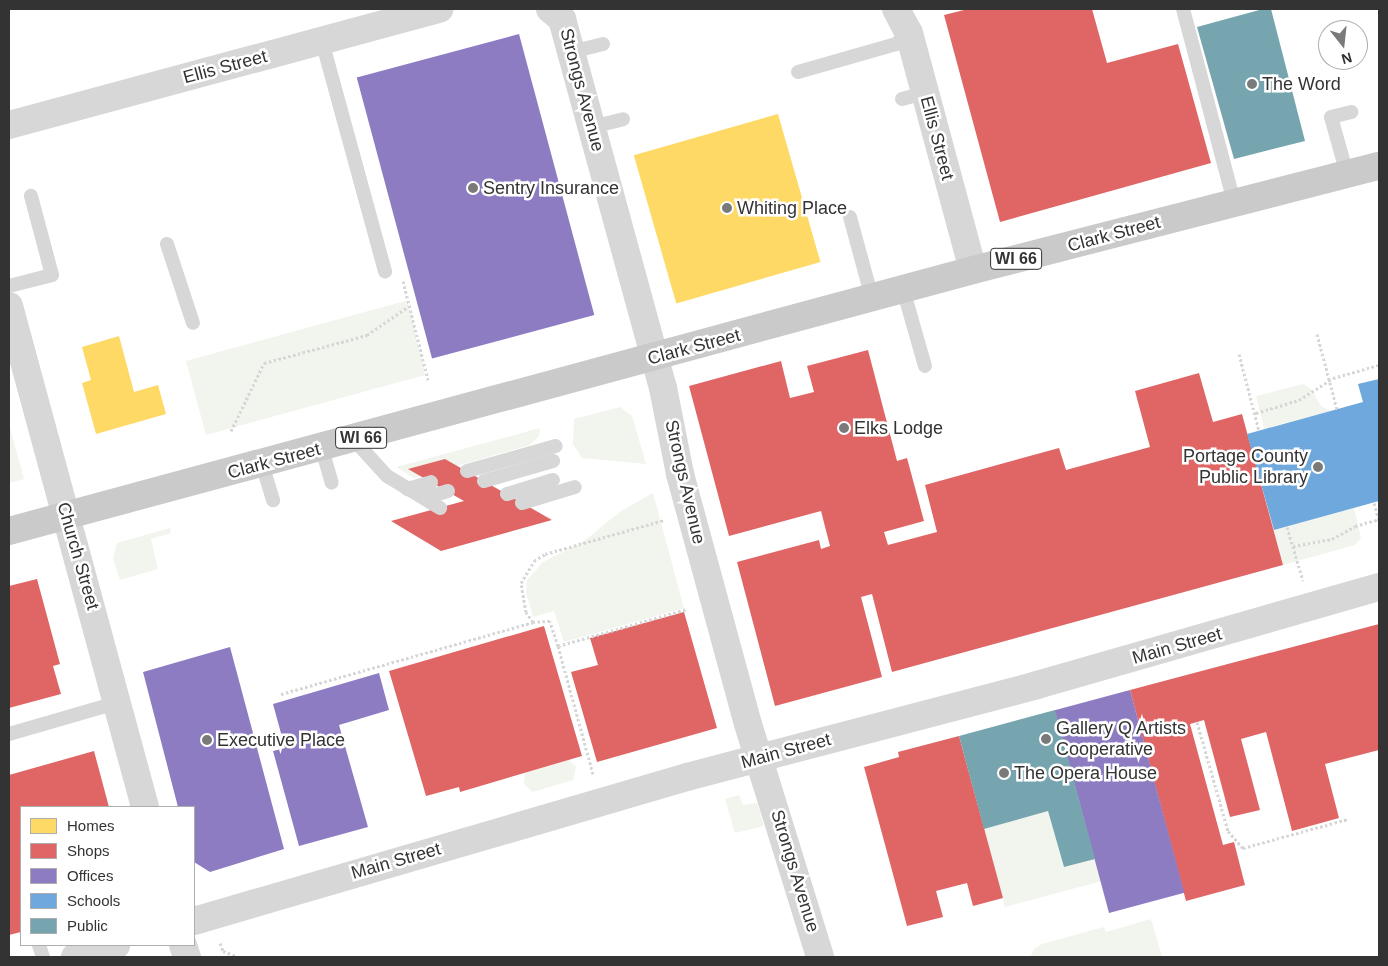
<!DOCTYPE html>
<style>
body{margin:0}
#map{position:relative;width:1388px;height:966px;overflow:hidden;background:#fff;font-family:Helvetica,sans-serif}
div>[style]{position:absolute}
.green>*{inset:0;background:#f1f5ed}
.homes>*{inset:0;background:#ffd966;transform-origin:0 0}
.shops>*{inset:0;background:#e06666}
.offices>*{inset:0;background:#8e7cc3;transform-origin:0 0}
.schools>*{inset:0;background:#6fa8dc}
.public>*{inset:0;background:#76a5af}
.path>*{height:3px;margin-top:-1.5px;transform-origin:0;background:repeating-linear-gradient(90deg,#d6d6d6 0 2.5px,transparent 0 5px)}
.lane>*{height:14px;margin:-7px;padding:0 7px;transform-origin:7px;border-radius:7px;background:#d7d7d7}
.street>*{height:28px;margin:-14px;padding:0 14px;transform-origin:14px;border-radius:14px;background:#d7d7d7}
.primary>*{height:28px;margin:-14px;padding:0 14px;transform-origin:14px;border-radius:14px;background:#cacaca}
.dots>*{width:14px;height:14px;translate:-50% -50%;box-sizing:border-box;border:2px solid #fff;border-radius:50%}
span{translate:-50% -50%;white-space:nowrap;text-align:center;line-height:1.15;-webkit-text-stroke:5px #fff;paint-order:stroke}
.shield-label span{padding:1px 4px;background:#fff;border:1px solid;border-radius:4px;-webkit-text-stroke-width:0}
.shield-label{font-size:16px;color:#333;font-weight:700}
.street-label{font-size:18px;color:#333}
.poi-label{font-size:18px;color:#333}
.left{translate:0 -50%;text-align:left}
.right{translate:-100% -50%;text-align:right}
.frame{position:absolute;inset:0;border:10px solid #333;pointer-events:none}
.legend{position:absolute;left:20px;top:806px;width:175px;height:140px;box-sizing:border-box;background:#fff;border:1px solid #adadad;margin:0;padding:6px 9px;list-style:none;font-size:15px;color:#333}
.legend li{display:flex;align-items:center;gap:10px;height:25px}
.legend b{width:25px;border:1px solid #adadad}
.north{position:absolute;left:1318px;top:20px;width:50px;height:50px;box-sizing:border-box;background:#fff;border:1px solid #adadad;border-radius:50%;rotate:164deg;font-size:14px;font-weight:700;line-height:20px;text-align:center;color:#333}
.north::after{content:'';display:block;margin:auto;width:18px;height:22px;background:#7a7a7a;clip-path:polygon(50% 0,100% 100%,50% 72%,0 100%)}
</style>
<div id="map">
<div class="green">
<i style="clip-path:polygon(405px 301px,409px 306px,425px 375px,206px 435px,186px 361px)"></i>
<i style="clip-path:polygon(1303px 384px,1311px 389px,1321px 406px,1330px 411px,1264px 429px,1256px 396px)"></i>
<i style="clip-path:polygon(620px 407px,632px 416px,646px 464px,582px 458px,573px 444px,574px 419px)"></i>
<i style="clip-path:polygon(9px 424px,24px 479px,9px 483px)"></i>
<i style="clip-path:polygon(540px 428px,539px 436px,530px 445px,414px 478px,396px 467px)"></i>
<i style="clip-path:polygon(653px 493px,684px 608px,564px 642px,554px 611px,533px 617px,526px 592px,527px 580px,543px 562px,584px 541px,621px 511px)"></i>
<i style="clip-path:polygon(1354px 508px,1361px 538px,1355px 545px,1283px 565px,1274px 530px)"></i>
<i style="clip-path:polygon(170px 528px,171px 533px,151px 539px,158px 569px,120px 580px,113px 558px,117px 543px)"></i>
<i style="clip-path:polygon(569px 760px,576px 767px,573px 780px,532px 792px,524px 784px,525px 773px)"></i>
<i style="clip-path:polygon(739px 795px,743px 805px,757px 803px,764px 826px,735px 833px,725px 799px)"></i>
<i style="clip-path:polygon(1048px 811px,1064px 867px,1095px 859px,1102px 881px,1005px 907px,984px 829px)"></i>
<i style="clip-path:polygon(1151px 919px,1162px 957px,1030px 957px,1034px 949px,1042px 944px,1104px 927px,1106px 932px)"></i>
</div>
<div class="homes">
<i style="left:778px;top:114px;width:154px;height:150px;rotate:74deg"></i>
<i style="clip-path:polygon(119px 336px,134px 392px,158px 385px,166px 414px,96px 434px,82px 383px,91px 380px,82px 347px)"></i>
</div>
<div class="shops">
<i style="clip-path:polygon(968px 9px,1092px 9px,1107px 63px,1178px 44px,1211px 163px,1000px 222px,944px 15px)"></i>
<i style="clip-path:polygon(868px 350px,897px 461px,907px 458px,924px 521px,884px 532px,888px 545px,937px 532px,925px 485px,1059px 448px,1066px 470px,1150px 447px,1135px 391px,1199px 373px,1213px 422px,1242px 414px,1283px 565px,892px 672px,872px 594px,861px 597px,882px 677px,775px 706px,737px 562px,819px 540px,821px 549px,830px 546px,821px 511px,729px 536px,689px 386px,781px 361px,790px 398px,814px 392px,807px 366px)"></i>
<i style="clip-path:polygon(445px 459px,552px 520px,441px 551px,391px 521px,464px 501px,408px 469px)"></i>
<i style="clip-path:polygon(37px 579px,60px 664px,53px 666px,61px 694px,9px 708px,9px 586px)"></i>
<i style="clip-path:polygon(684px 612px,717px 728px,597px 762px,571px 672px,598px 665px,590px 638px)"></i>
<i style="clip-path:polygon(1379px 624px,1379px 750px,1325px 764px,1339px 818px,1292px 831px,1266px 732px,1241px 739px,1260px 810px,1230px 817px,1204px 720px,1190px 724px,1223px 845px,1234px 842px,1245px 885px,1186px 901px,1130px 690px)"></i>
<i style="clip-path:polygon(544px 626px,582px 756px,460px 792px,459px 787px,426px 796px,389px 671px)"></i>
<i style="clip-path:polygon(959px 736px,1003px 898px,973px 906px,967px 883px,936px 891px,943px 917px,907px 926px,864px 767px,899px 757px,898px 752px)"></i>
<i style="clip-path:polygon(94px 751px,109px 807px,21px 807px,21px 932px,9px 935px,9px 775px)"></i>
</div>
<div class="offices">
<i style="left:519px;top:34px;width:291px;height:168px;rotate:75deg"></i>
<i style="clip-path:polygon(230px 647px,284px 849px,210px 872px,194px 862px,194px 807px,178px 807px,143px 672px)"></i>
<i style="clip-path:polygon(379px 673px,389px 710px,339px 725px,368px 827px,299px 846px,273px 751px,285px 748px,273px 704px)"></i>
<i style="left:1130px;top:690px;width:210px;height:78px;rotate:75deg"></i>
</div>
<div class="schools">
<i style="clip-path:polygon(1379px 379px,1379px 501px,1274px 530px,1247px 434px,1363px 402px,1358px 384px)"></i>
</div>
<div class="public">
<i style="clip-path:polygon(1263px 9px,1271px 9px,1305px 141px,1234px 159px,1197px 27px)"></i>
<i style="clip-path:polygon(1055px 710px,1095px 859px,1064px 867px,1048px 811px,984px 829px,959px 736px)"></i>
</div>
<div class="path">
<i style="left:403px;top:281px;width:102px;rotate:75.8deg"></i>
<i style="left:1317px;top:334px;width:78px;rotate:75.1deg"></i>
<i style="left:1239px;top:354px;width:80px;rotate:75.4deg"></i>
<i style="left:1256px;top:413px;width:45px;rotate:-16.8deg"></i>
<i style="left:1299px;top:400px;width:40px;rotate:-32.9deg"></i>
<i style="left:1333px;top:378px;width:48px;rotate:-15.8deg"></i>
<i style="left:231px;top:431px;width:76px;rotate:-64.1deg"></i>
<i style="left:264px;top:363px;width:107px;rotate:-15.2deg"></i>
<i style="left:367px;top:335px;width:51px;rotate:-34.6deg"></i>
<i style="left:1374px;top:503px;width:19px;rotate:74deg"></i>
<i style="left:1287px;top:527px;width:56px;rotate:73.5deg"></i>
<i style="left:1293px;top:546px;width:40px;rotate:-10deg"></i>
<i style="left:1332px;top:539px;width:26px;rotate:-29deg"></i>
<i style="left:1355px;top:526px;width:25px;rotate:-16deg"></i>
<i style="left:558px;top:646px;width:26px;rotate:-108deg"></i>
<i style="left:550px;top:621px;width:17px;rotate:177deg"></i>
<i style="left:533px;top:622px;width:12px;rotate:-125deg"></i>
<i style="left:526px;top:612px;width:29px;rotate:-100deg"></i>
<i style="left:521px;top:583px;width:26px;rotate:-59deg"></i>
<i style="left:534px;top:561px;width:13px;rotate:-32deg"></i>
<i style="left:545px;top:554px;width:124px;rotate:-15.9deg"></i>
<i style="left:281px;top:694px;width:262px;rotate:-15.9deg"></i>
<i style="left:1197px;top:722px;width:113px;rotate:74.1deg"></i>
<i style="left:1228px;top:831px;width:23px;rotate:49deg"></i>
<i style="left:1243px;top:848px;width:109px;rotate:-15.4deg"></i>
<i style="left:593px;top:774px;width:133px;rotate:-105.3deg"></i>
<i style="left:558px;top:646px;width:134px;rotate:-16deg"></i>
<i style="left:220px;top:943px;width:9px;rotate:69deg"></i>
<i style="left:223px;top:951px;width:17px;rotate:21deg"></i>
</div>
<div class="lane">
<i style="left:1183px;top:9px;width:200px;rotate:75.2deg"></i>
<i style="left:322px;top:41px;width:239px;rotate:74.7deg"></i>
<i style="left:571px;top:52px;width:33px;rotate:-14deg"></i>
<i style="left:798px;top:72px;width:102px;rotate:-15.9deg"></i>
<i style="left:896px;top:44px;width:17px;rotate:-40deg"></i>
<i style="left:902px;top:99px;width:24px;rotate:-15deg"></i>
<i style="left:592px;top:127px;width:32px;rotate:-14deg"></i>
<i style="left:1347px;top:174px;width:59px;rotate:-105.7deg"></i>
<i style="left:1331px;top:117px;width:21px;rotate:-14deg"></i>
<i style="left:850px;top:217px;width:84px;rotate:74.8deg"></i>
<i style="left:167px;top:244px;width:83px;rotate:71.8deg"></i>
<i style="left:9px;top:286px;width:44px;rotate:-14.3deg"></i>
<i style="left:52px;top:275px;width:82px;rotate:-104.9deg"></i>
<i style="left:903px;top:289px;width:80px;rotate:74.1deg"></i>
<i style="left:354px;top:440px;width:49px;rotate:47.5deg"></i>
<i style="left:387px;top:476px;width:62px;rotate:31.1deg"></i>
<i style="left:322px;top:449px;width:35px;rotate:74deg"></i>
<i style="left:262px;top:464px;width:38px;rotate:73deg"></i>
<i style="left:467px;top:471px;width:92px;rotate:-15.7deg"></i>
<i style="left:484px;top:481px;width:72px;rotate:-16.2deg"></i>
<i style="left:407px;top:489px;width:25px;rotate:-16deg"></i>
<i style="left:507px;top:494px;width:48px;rotate:-16.9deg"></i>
<i style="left:425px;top:498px;width:24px;rotate:-17deg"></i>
<i style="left:522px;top:503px;width:55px;rotate:-16.8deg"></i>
<i style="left:9px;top:734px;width:115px;rotate:-16.2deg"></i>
<i style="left:39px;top:945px;width:13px;rotate:72deg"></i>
</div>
<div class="street">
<i style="left:550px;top:9px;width:16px;rotate:40deg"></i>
<i style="left:562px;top:19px;width:383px;rotate:74.7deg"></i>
<i style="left:663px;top:388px;width:88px;rotate:78.8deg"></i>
<i style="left:680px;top:474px;width:259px;rotate:74.8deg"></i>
<i style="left:748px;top:724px;width:244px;rotate:72.8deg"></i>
<i style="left:896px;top:9px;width:27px;rotate:62deg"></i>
<i style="left:909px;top:33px;width:245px;rotate:74.9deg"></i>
<i style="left:9px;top:125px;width:446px;rotate:-15.1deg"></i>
<i style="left:9px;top:306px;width:519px;rotate:74.81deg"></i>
<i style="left:194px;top:921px;width:514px;rotate:-16.28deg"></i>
<i style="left:687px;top:777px;width:362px;rotate:-14.7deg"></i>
<i style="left:1037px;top:685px;width:356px;rotate:-16deg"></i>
<i style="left:183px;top:945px;width:13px;rotate:72deg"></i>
<i style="left:75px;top:957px;width:43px;rotate:-16.3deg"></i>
</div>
<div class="primary">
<i style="left:9px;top:531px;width:999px;rotate:-15.15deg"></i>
<i style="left:973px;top:270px;width:419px;rotate:-14.4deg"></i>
</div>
<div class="dots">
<i style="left:1252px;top:84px;background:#7a7a7a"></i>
<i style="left:473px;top:188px;background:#7a7a7a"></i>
<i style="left:727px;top:208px;background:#7a7a7a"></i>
<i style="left:844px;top:428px;background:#7a7a7a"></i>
<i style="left:1318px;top:467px;background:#7a7a7a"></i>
<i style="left:1046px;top:739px;background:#7a7a7a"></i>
<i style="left:207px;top:740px;background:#7a7a7a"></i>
<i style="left:1004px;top:773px;background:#7a7a7a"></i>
</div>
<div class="shield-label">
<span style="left:1016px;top:259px">WI 66</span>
<span style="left:361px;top:438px">WI 66</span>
</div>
<div class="street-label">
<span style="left:225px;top:67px;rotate:-15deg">Ellis Street</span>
<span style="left:582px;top:90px;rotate:75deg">Strongs Avenue</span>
<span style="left:937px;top:138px;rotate:75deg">Ellis Street</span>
<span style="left:1114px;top:234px;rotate:-15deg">Clark Street</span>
<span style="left:694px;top:347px;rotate:-15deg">Clark Street</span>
<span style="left:274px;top:461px;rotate:-15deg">Clark Street</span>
<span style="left:685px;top:482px;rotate:77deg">Strongs Avenue</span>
<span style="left:78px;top:556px;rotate:74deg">Church Street</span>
<span style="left:1177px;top:646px;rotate:-16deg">Main Street</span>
<span style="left:786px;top:751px;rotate:-15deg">Main Street</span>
<span style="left:396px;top:861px;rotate:-16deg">Main Street</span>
<span style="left:795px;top:871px;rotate:73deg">Strongs Avenue</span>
</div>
<div class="poi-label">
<span class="left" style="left:1262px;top:84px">The Word</span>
<span class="left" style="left:483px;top:188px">Sentry Insurance</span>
<span class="left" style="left:737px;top:208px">Whiting Place</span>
<span class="left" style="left:854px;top:428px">Elks Lodge</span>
<span class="right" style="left:1308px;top:467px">Portage County<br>Public Library</span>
<span class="left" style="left:1056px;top:739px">Gallery Q Artists<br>Cooperative</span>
<span class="left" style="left:217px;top:740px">Executive Place</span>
<span class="left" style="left:1014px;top:773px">The Opera House</span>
</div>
<div class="frame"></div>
<ul class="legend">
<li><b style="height:14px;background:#ffd966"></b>Homes</li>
<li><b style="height:14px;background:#e06666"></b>Shops</li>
<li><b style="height:14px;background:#8e7cc3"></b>Offices</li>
<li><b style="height:14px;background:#6fa8dc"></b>Schools</li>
<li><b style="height:14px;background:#76a5af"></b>Public</li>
</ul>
<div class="north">N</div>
</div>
